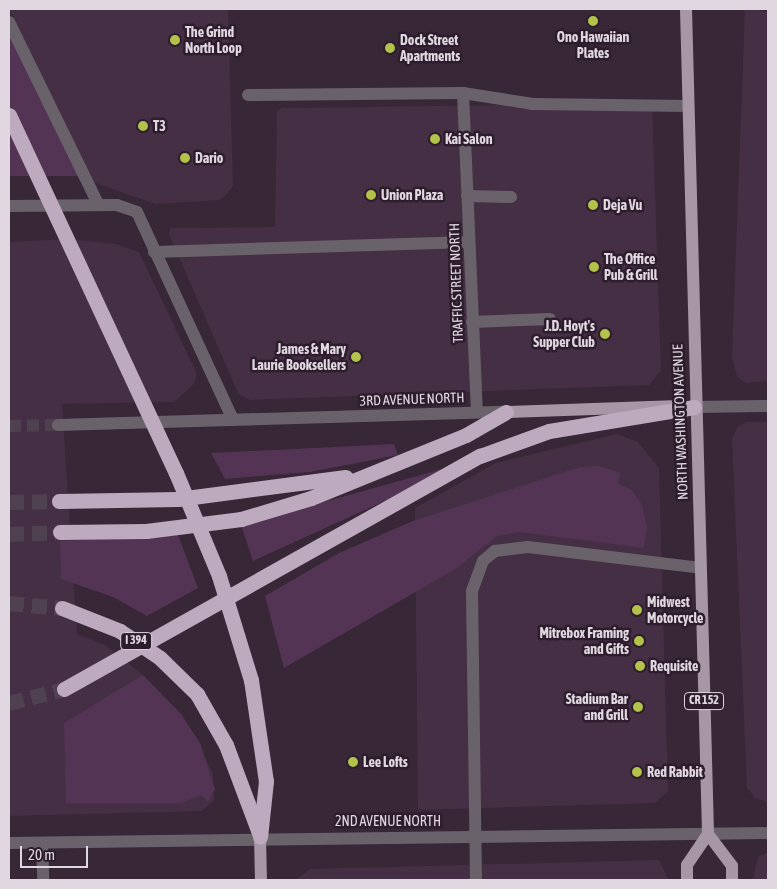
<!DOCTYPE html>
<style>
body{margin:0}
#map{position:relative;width:777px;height:889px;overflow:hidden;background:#372737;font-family:"Asap Condensed",sans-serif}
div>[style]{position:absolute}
.built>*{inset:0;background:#442f44}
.green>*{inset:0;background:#543455}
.minor-tunnel>*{height:12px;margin-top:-6px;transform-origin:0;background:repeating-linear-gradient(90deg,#504150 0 12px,transparent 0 18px)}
.highway-tunnel>*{height:15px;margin-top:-7.5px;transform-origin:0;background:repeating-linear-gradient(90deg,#504150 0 15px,transparent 0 23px)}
.minor>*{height:12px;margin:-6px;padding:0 6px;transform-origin:6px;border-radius:6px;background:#6a626a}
.major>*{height:12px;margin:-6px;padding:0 6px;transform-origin:6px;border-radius:6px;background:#a696a6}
.highway>*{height:15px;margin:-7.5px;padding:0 7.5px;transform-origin:7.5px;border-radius:7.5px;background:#beaabe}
.highway-bridge>*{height:15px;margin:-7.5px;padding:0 7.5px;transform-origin:7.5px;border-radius:7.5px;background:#beaabe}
.dots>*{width:14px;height:14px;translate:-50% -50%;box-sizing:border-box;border:2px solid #2d1d2d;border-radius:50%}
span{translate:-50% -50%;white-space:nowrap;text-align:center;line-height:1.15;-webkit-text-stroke:5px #2d1d2d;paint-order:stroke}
.shield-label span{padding:1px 4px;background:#2d1d2d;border:1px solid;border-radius:4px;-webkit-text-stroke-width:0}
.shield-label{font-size:12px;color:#e1d7e1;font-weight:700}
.poi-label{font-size:14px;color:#e1d7e1;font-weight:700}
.left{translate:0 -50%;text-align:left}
.right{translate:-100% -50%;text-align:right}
.street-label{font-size:14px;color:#e1d7e1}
.frame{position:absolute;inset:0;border:10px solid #e1d7e1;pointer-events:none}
.scale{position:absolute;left:20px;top:846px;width:68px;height:22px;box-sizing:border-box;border:2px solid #e1d7e1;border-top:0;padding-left:6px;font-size:15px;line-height:18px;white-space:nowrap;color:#e1d7e1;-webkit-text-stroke:4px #2d1d2d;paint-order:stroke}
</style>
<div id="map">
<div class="built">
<i style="clip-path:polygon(9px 9px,228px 9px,233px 186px,226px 195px,220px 200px,155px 204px,87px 180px)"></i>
<i style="clip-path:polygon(745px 9px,768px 11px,768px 381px,746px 383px,737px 377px,732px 357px)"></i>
<i style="clip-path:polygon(652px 103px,661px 370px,649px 385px,250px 400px,238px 393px,169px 234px,170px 228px,275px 227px,277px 112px,282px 108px)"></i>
<i style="clip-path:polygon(68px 239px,116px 244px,139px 252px,197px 374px,194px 384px,174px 402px,62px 404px,77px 634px,105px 645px,143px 675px,181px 714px,213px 773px,214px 800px,202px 811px,9px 816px,9px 242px)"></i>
<i style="clip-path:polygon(746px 422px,768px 422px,768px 802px,755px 798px,747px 788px,732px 439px,737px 428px)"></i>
<i style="clip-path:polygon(617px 434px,638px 442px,659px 468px,668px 791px,655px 803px,418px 810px,415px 508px,496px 463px)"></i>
<i style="clip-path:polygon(768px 853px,768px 880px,753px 880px,758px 856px)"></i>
<i style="clip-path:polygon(659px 860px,669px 880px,296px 880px,310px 869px)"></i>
</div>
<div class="green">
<i style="clip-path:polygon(9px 22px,84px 176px,9px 176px)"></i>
<i style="clip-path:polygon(394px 444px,398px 455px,310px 472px,225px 479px,211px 453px)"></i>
<i style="clip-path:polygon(453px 466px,391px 498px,253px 561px,241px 525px)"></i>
<i style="clip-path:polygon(600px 466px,620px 473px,618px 484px,632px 490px,642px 505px,647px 527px,644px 548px,520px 532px,497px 536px,457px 568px,284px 668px,265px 596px,339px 553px,413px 521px,580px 467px)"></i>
<i style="clip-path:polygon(178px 535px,198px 588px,147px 616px,113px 597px,61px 579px,60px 541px)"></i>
<i style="clip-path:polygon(143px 675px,181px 714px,200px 743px,215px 789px,208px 802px,201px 795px,181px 803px,66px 803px,64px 723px)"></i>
</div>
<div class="minor-tunnel">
<i style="left:9px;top:426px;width:49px;rotate:-1.2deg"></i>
</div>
<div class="highway-tunnel">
<i style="left:9px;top:502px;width:50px;rotate:-1.1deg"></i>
<i style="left:9px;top:534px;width:51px;rotate:-2.2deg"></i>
<i style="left:9px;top:603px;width:53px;rotate:5.4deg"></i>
<i style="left:9px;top:703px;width:57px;rotate:-14.3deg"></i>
</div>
<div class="minor">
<i style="left:9px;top:22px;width:203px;rotate:63.9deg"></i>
<i style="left:463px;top:93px;width:319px;rotate:87.5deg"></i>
<i style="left:248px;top:95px;width:215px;rotate:-0.5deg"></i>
<i style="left:463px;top:93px;width:71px;rotate:8.9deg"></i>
<i style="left:533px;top:104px;width:155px;rotate:0.7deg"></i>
<i style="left:467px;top:196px;width:44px;rotate:1.3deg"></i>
<i style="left:9px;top:206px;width:108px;rotate:-0.5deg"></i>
<i style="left:117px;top:205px;width:21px;rotate:19deg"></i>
<i style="left:137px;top:212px;width:229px;rotate:65.2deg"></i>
<i style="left:154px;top:252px;width:315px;rotate:-1.8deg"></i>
<i style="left:472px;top:322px;width:78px;rotate:-2.2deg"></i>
<i style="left:694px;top:407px;width:74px;rotate:-0.8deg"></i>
<i style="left:58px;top:425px;width:448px;rotate:-1.7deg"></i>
<i style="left:9px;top:843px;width:759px;rotate:-0.75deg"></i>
<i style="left:42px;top:843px;width:37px;rotate:88deg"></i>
<i style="left:476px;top:880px;width:289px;rotate:-90.8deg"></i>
<i style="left:472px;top:591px;width:32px;rotate:-70deg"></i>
<i style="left:483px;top:561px;width:16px;rotate:-40deg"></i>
<i style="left:495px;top:551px;width:33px;rotate:-7deg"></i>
<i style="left:528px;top:547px;width:174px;rotate:6.9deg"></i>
</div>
<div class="major">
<i style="left:686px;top:9px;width:825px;rotate:88.47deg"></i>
<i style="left:708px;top:834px;width:40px;rotate:53deg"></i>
<i style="left:732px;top:866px;width:14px;rotate:90deg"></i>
<i style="left:506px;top:412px;width:173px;rotate:-2deg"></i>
<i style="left:260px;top:837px;width:43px;rotate:88.7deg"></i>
<i style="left:687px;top:880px;width:15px;rotate:-90deg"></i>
<i style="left:687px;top:865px;width:37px;rotate:-56deg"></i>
</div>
<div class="highway">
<i style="left:59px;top:501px;width:119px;rotate:-1deg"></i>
<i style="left:178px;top:499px;width:169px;rotate:-7.5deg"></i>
<i style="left:60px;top:532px;width:86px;rotate:-0.7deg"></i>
<i style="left:146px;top:531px;width:96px;rotate:-7.2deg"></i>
<i style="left:241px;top:519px;width:73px;rotate:-16.7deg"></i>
<i style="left:311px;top:498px;width:167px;rotate:-22.1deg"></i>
<i style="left:466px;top:435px;width:46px;rotate:-29.9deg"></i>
<i style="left:251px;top:680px;width:102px;rotate:81.6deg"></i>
<i style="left:266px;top:781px;width:56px;rotate:96.1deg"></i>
<i style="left:64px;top:689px;width:477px;rotate:-29.3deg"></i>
<i style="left:480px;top:456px;width:73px;rotate:-19.9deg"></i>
<i style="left:549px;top:431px;width:147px;rotate:-9.4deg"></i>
<i style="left:197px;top:694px;width:59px;rotate:60.4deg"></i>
<i style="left:226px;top:745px;width:94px;rotate:69.4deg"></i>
</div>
<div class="highway-bridge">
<i style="left:9px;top:115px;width:395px;rotate:65deg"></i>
<i style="left:176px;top:473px;width:112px;rotate:67.3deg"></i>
<i style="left:219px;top:576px;width:109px;rotate:72.9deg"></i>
<i style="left:62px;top:608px;width:62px;rotate:21.6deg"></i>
<i style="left:120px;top:631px;width:48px;rotate:34deg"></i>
<i style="left:160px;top:658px;width:52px;rotate:44.2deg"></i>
</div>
<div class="dots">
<i style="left:593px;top:21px;background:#b3c24b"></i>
<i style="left:175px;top:40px;background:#b3c24b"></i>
<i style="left:390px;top:48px;background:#b3c24b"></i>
<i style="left:143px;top:126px;background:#b3c24b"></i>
<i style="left:435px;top:139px;background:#b3c24b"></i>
<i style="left:185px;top:158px;background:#b3c24b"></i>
<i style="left:371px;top:195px;background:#b3c24b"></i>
<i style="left:593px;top:205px;background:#b3c24b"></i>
<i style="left:594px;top:267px;background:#b3c24b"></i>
<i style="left:605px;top:334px;background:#b3c24b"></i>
<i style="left:356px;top:357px;background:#b3c24b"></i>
<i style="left:637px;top:610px;background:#b3c24b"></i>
<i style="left:639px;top:641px;background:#b3c24b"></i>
<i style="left:640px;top:666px;background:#b3c24b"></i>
<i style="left:638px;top:707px;background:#b3c24b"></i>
<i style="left:353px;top:762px;background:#b3c24b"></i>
<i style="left:637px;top:772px;background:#b3c24b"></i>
</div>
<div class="shield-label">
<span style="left:136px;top:641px">I 394</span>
<span style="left:704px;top:701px">CR 152</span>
</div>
<div class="poi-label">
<span class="left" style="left:185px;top:40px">The Grind<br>North Loop</span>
<span style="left:593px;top:45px">Ono Hawaiian<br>Plates</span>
<span class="left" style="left:400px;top:48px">Dock Street<br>Apartments</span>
<span class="left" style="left:153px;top:126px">T3</span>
<span class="left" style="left:445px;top:139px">Kai Salon</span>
<span class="left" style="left:195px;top:158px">Dario</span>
<span class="left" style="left:381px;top:195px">Union Plaza</span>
<span class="left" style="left:603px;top:205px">Deja Vu</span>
<span class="left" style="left:604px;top:267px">The Office<br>Pub &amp; Grill</span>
<span class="right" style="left:595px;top:334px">J.D. Hoyt's<br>Supper Club</span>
<span class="right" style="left:346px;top:357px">James &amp; Mary<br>Laurie Booksellers</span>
<span class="left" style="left:647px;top:610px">Midwest<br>Motorcycle</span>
<span class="right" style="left:629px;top:641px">Mitrebox Framing<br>and Gifts</span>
<span class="left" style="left:650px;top:666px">Requisite</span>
<span class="right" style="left:628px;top:707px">Stadium Bar<br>and Grill</span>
<span class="left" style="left:363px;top:762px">Lee Lofts</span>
<span class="left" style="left:647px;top:772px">Red Rabbit</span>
</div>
<div class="street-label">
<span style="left:456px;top:283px;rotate:-92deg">TRAFFIC STREET NORTH</span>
<span style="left:412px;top:399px;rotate:-2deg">3RD AVENUE NORTH</span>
<span style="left:680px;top:422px;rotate:-92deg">NORTH WASHINGTON AVENUE</span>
<span style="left:388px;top:821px">2ND AVENUE NORTH</span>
</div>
<div class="frame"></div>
<div class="scale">20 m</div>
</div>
